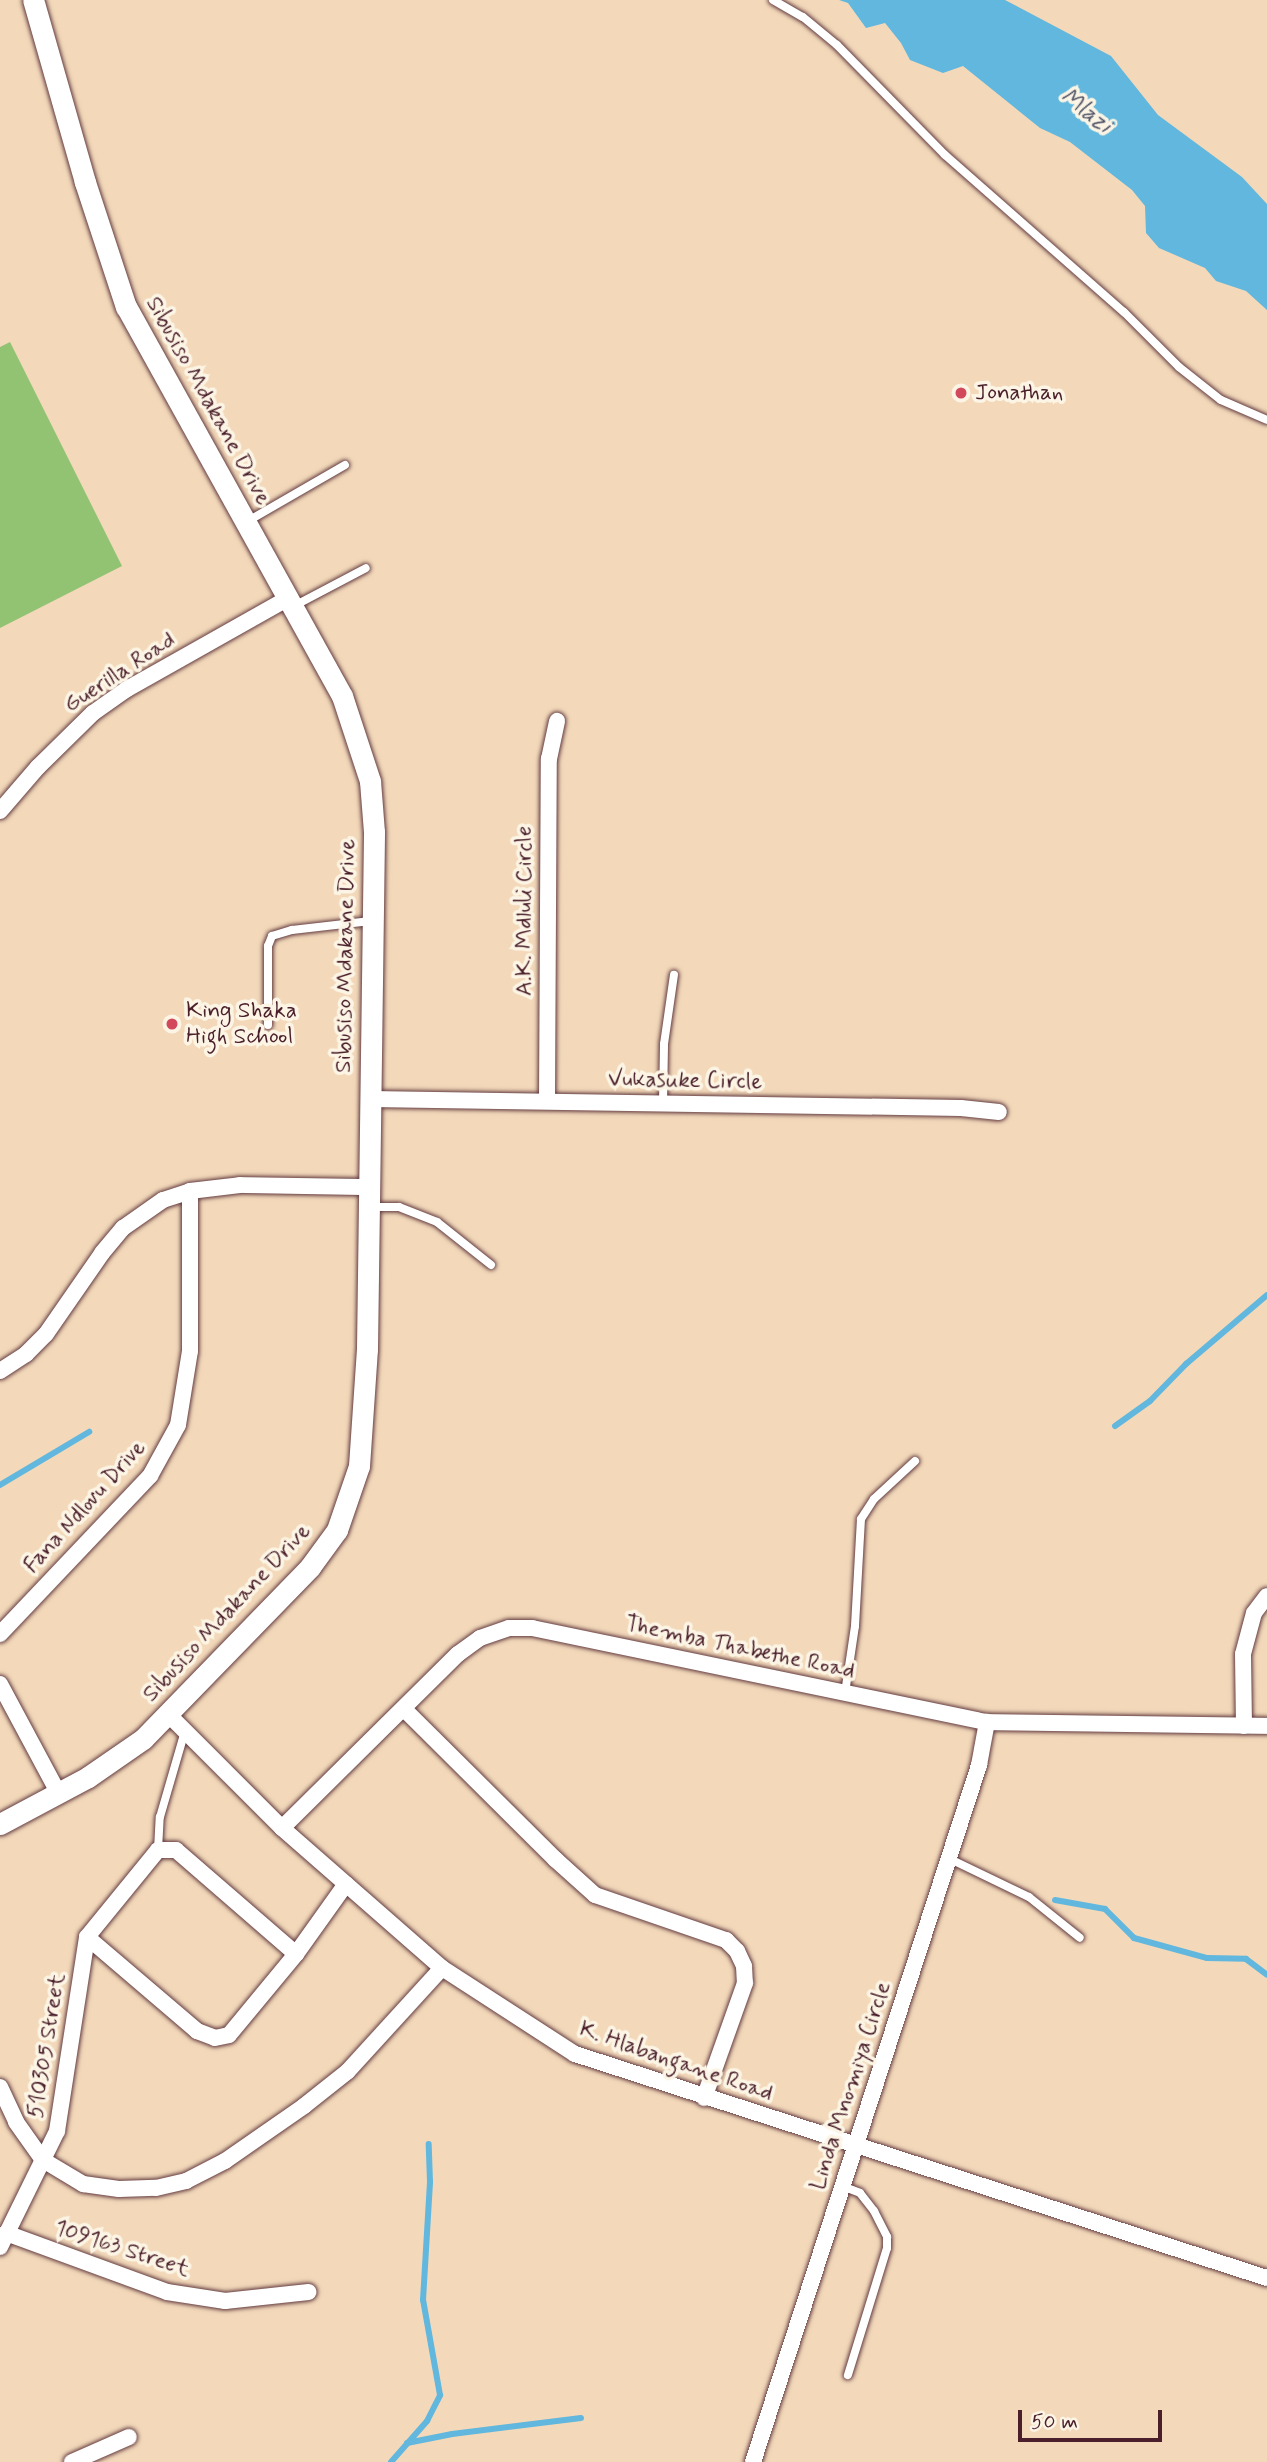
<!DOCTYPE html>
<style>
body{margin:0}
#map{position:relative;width:1267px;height:2462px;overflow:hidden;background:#f3d9ba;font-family:Mynerve,sans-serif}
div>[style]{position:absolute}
.green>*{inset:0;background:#92c373}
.water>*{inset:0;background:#61b7dd}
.stream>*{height:6px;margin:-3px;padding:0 3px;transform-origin:3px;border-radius:3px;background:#61b7dd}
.roads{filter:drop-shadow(0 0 2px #633b40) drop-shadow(0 0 2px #633b40)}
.service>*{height:8px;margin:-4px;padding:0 4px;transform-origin:4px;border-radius:4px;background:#fff}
.minor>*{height:16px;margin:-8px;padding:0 8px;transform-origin:8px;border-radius:8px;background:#fff}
.tertiary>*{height:21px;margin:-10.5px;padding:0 10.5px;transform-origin:10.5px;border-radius:10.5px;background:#fff}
.dots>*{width:19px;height:19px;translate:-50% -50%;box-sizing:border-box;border:4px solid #fcf5e5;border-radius:50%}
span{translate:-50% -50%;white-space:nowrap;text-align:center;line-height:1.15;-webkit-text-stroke:7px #fcf5e5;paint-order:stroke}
.poi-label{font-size:23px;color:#4a1f2b}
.left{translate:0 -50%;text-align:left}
.street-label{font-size:23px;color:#4a1f2b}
.water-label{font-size:24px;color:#525469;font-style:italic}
.scale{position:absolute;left:1018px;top:2410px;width:144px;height:32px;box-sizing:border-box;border:4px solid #4a1f2b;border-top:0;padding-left:9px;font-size:21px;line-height:24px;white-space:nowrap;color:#4a1f2b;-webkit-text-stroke:5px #fcf5e5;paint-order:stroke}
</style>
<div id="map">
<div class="green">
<i style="clip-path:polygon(10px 342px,122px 566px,0 628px,0 347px)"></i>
</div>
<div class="water">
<i style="clip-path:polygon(839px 0,1005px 0,1111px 56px,1158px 115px,1242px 177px,1267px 204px,1267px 310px,1246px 291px,1216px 281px,1205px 268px,1159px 248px,1146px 233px,1145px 206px,1132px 190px,1070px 142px,1040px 128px,963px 66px,943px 73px,910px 60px,901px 43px,885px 23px,866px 28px,848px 3px)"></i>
</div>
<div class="stream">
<i style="left:1115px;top:1426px;width:43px;rotate:-35.5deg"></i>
<i style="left:1150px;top:1401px;width:52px;rotate:-45.8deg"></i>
<i style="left:1186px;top:1364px;width:106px;rotate:-40.4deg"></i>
<i style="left:0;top:1485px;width:104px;rotate:-30.8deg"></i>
<i style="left:1055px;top:1900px;width:51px;rotate:10.2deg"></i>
<i style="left:1105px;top:1909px;width:41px;rotate:45deg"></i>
<i style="left:1134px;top:1938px;width:76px;rotate:15.3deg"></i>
<i style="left:1207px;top:1958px;width:39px;rotate:1deg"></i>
<i style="left:1246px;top:1959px;width:26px;rotate:37deg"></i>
<i style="left:407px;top:2443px;width:46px;rotate:-11.3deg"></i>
<i style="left:452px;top:2434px;width:130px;rotate:-7.1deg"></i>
<i style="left:391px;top:2462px;width:55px;rotate:-48.7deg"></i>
<i style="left:427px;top:2421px;width:29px;rotate:-63deg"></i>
<i style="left:440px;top:2395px;width:97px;rotate:-100.1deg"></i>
<i style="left:423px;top:2300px;width:118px;rotate:-86.6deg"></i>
<i style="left:430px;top:2182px;width:38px;rotate:-92deg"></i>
</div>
<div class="roads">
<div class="service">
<i style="left:773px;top:0;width:34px;rotate:30deg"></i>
<i style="left:803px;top:17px;width:44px;rotate:39.5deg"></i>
<i style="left:837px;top:45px;width:154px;rotate:45.5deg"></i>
<i style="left:945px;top:155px;width:238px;rotate:41.3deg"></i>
<i style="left:1124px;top:312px;width:78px;rotate:45deg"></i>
<i style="left:1179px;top:367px;width:53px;rotate:38.2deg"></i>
<i style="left:1221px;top:400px;width:50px;rotate:23.5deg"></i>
<i style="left:248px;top:521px;width:112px;rotate:-30deg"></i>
<i style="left:294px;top:606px;width:81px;rotate:-27.8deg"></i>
<i style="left:268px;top:1025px;width:79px;rotate:-90deg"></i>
<i style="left:268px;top:946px;width:11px;rotate:-68deg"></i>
<i style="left:272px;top:936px;width:21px;rotate:-17deg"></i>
<i style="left:292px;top:930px;width:79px;rotate:-6.6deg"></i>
<i style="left:663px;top:1103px;width:59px;rotate:-89deg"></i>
<i style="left:664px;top:1044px;width:70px;rotate:-81.8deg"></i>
<i style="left:372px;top:1207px;width:27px"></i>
<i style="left:399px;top:1207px;width:41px;rotate:21.5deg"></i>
<i style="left:437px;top:1222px;width:69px;rotate:38.5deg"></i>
<i style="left:845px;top:1693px;width:68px;rotate:-81.5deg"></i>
<i style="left:855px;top:1626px;width:107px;rotate:-86.8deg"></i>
<i style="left:861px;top:1519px;width:24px;rotate:-57deg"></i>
<i style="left:874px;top:1499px;width:56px;rotate:-42.8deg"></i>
<i style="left:158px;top:1850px;width:33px;rotate:-87deg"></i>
<i style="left:160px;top:1817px;width:90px;rotate:-73.8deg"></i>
<i style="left:948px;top:1858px;width:90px;rotate:25.7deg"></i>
<i style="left:1029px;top:1897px;width:65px;rotate:38.8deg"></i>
<i style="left:842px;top:2186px;width:19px;rotate:21deg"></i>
<i style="left:860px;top:2193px;width:23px;rotate:52deg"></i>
<i style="left:874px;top:2211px;width:29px;rotate:63deg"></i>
<i style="left:887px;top:2237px;width:11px;rotate:90deg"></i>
<i style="left:887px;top:2248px;width:133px;rotate:107.1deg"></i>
</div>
<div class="minor">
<i style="left:0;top:811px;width:58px;rotate:-49.2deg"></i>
<i style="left:38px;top:767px;width:77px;rotate:-44.5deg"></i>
<i style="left:93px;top:713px;width:42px;rotate:-35.2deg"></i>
<i style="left:127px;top:689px;width:184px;rotate:-29.4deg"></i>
<i style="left:370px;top:1099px;width:591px;rotate:0.87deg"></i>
<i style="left:961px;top:1108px;width:38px;rotate:6deg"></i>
<i style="left:547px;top:1101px;width:342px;rotate:-89.7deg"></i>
<i style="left:549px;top:759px;width:39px;rotate:-78deg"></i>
<i style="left:0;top:1371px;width:31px;rotate:-33deg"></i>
<i style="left:26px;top:1354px;width:28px;rotate:-45deg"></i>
<i style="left:46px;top:1334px;width:98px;rotate:-55.3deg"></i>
<i style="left:102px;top:1253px;width:33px;rotate:-50deg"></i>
<i style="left:123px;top:1228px;width:49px;rotate:-35deg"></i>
<i style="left:163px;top:1200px;width:28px;rotate:-18deg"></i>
<i style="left:190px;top:1191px;width:50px;rotate:-6.8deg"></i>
<i style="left:240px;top:1185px;width:129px;rotate:0.9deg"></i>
<i style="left:0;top:1634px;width:218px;rotate:-46.5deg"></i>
<i style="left:150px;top:1476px;width:58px;rotate:-61.2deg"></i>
<i style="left:178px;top:1425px;width:75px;rotate:-80.8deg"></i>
<i style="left:190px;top:1351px;width:160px;rotate:-90deg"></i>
<i style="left:0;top:1684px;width:125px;rotate:61.8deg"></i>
<i style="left:404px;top:1709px;width:213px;rotate:44.8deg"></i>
<i style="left:555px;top:1859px;width:54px;rotate:42deg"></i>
<i style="left:595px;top:1895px;width:139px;rotate:19deg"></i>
<i style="left:726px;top:1940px;width:16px;rotate:45deg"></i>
<i style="left:737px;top:1951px;width:17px;rotate:65deg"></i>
<i style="left:744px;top:1966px;width:17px;rotate:87deg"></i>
<i style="left:745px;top:1983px;width:122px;rotate:109.6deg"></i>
<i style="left:169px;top:1715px;width:160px;rotate:45deg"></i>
<i style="left:282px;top:1828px;width:213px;rotate:41.2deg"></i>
<i style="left:442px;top:1968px;width:158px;rotate:32.9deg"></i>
<i style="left:575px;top:2054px;width:727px;rotate:17.94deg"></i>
<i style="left:1244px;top:1726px;width:72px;rotate:-90.8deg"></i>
<i style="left:1243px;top:1654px;width:42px;rotate:-75deg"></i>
<i style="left:1254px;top:1613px;width:21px;rotate:-53deg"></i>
<i style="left:282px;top:1828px;width:247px;rotate:-44.7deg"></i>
<i style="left:458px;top:1654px;width:27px;rotate:-36deg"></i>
<i style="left:480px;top:1638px;width:31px;rotate:-19deg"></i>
<i style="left:509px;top:1628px;width:23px"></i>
<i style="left:532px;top:1628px;width:465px;rotate:11.7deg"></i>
<i style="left:987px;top:1722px;width:280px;rotate:0.8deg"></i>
<i style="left:87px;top:1937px;width:145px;rotate:40.5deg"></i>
<i style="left:197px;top:2031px;width:19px;rotate:21deg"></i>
<i style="left:215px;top:2038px;width:14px;rotate:-12deg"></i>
<i style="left:229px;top:2035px;width:105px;rotate:-50.4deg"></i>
<i style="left:0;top:2087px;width:38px;rotate:65deg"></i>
<i style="left:16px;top:2122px;width:47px;rotate:54.6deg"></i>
<i style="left:43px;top:2160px;width:47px;rotate:31deg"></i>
<i style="left:83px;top:2184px;width:36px;rotate:8deg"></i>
<i style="left:119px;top:2189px;width:37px;rotate:-2deg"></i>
<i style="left:156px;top:2188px;width:31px;rotate:-13deg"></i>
<i style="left:186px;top:2181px;width:44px;rotate:-27.1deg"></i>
<i style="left:225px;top:2161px;width:96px;rotate:-34.8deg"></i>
<i style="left:304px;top:2106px;width:56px;rotate:-38.5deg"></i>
<i style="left:348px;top:2071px;width:139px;rotate:-47.6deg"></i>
<i style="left:6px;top:2233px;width:171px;rotate:20.1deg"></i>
<i style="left:167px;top:2292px;width:59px;rotate:8.8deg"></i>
<i style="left:225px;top:2301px;width:84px;rotate:-6.1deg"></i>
<i style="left:0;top:2247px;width:129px;rotate:-63.8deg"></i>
<i style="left:57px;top:2131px;width:196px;rotate:-81.2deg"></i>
<i style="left:87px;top:1937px;width:112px;rotate:-50.8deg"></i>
<i style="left:158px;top:1850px;width:18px"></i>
<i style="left:176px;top:1850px;width:159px;rotate:40.9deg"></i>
<i style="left:296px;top:1954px;width:86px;rotate:-54.5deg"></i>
<i style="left:72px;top:2462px;width:62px;rotate:-23.7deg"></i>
<i style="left:753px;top:2462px;width:733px;rotate:-72.03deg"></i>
<i style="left:979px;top:1765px;width:44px;rotate:-79.5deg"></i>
</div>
<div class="tertiary">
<i style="left:0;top:1824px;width:100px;rotate:-28.1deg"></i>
<i style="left:88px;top:1777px;width:67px;rotate:-34.6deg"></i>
<i style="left:143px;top:1739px;width:240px;rotate:-45.8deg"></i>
<i style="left:310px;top:1567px;width:46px;rotate:-53.9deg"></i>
<i style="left:337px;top:1530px;width:68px;rotate:-71deg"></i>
<i style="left:359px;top:1466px;width:117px;rotate:-86.1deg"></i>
<i style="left:367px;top:1349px;width:517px;rotate:-89.22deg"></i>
<i style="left:374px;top:832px;width:51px;rotate:-94.5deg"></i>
<i style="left:370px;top:781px;width:89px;rotate:-108.2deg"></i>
<i style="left:342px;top:696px;width:445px;rotate:-119deg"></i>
<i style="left:126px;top:307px;width:132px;rotate:-108.2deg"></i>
<i style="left:85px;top:182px;width:189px;rotate:-105.9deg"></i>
</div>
</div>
<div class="dots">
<i style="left:961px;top:393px;background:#d1495b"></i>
<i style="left:172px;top:1024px;background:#d1495b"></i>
</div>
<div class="poi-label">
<span class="left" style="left:975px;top:393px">Jonathan</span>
<span class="left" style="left:186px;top:1024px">King Shaka<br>High School</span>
</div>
<div class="street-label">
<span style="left:208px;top:401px;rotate:61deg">Sibusiso Mdakane Drive</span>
<span style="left:120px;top:673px;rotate:-33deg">Guerilla Road</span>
<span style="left:525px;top:911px;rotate:-90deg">A.K. Mdluli Circle</span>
<span style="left:346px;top:956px;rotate:-89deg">Sibusiso Mdakane Drive</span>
<span style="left:685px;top:1081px;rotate:1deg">Vukasuke Circle</span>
<span style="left:85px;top:1507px;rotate:-48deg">Fana Ndlovu Drive</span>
<span style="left:227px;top:1613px;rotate:-47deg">Sibusiso Mdakane Drive</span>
<span style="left:740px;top:1648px;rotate:12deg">Themba Thabethe Road</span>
<span style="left:47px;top:2046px;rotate:-81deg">510305 Street</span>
<span style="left:676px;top:2062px;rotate:19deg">K. Hlabangane Road</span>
<span style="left:851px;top:2086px;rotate:-72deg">Linda Mnomiya Circle</span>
<span style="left:122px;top:2249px;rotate:18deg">109163 Street</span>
</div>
<div class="water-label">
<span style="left:1086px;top:111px;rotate:38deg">Mlazi</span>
</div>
<div class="scale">50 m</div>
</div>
